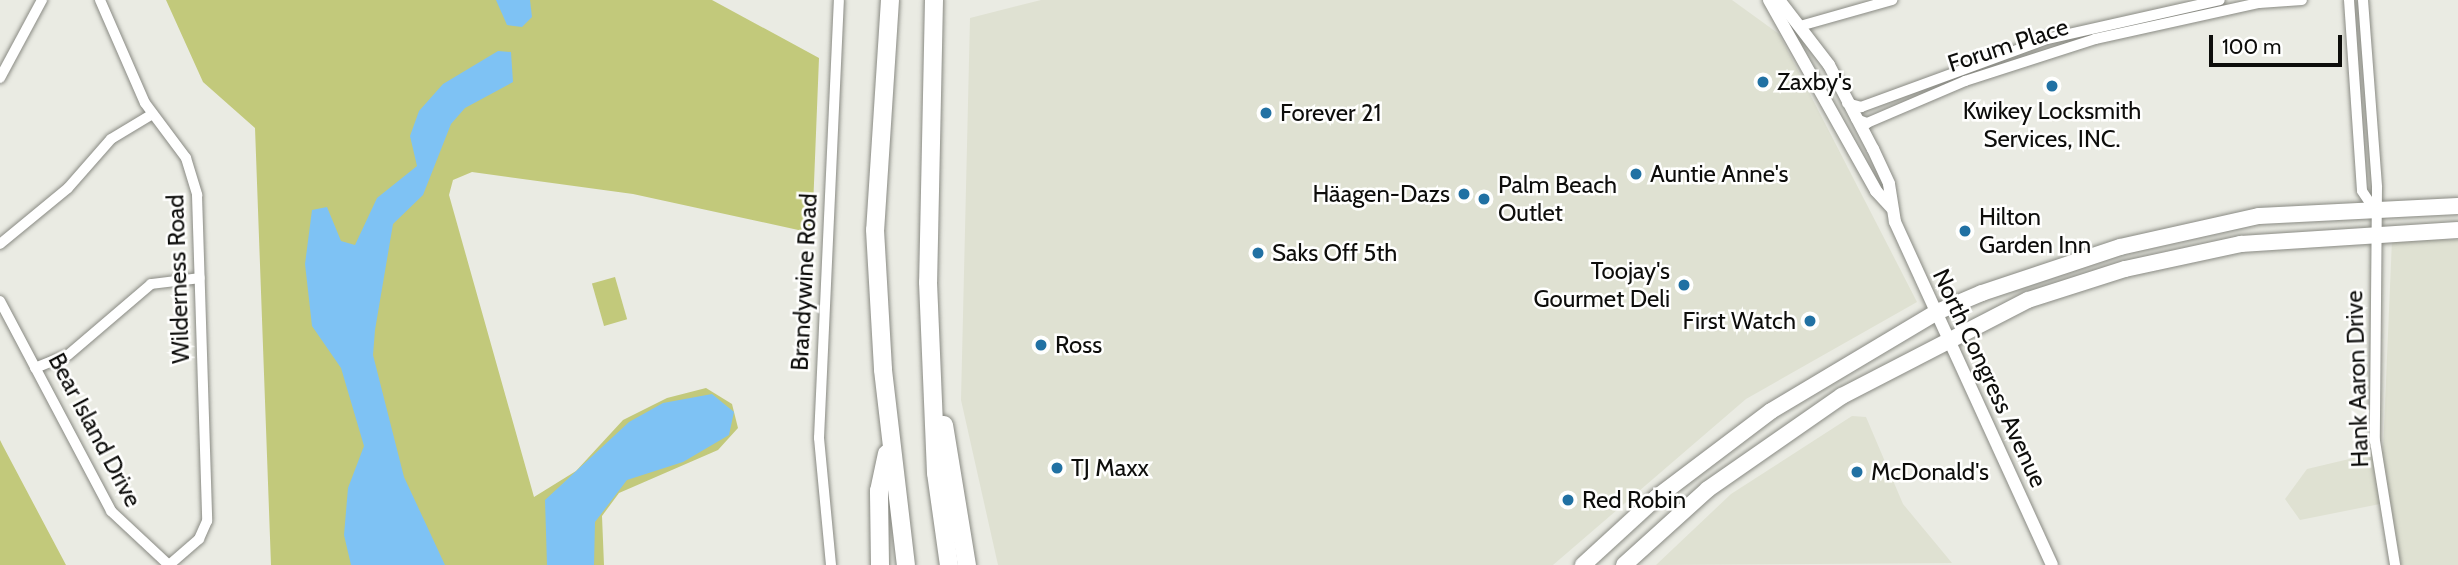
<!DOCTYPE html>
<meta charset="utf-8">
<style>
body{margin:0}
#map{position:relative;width:2458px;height:565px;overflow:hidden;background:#eaebe3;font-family:Cabin,sans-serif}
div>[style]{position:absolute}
.built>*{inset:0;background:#dfe1d2}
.green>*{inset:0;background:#c2c97b;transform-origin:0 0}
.water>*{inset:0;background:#7ec2f4}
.roads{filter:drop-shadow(0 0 2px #898a83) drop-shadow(0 0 2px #898a83)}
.minor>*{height:10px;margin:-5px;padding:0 5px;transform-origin:5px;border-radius:5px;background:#fff}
.tertiary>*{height:12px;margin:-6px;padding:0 6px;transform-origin:6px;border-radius:6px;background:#fff}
.primary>*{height:16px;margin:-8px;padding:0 8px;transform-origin:8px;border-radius:8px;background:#fff}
.motorway>*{height:18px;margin:-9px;padding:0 9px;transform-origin:9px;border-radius:9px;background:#fff}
.dots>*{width:19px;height:19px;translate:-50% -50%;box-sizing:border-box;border:4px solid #fffffe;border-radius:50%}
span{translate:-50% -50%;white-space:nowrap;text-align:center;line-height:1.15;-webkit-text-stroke:5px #fffffe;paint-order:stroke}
.street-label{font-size:24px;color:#0d0d0b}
.poi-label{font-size:24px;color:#0d0d0b}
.left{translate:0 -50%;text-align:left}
.right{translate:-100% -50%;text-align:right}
.scale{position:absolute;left:2209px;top:35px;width:133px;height:32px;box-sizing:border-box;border:4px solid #0d0d0b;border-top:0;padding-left:9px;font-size:21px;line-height:24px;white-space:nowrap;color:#0d0d0b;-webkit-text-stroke:5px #fffffe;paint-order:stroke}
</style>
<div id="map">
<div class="built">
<i style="clip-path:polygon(1041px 0,1732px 0,1779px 34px,1917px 302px,1746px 399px,1553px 565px,998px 565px,961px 400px,970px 18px)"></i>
<i style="clip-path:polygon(2392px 240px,2458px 240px,2458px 565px,2401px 565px,2390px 502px,2300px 520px,2285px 499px,2307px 469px,2383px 451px)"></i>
<i style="clip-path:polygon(1852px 416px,1866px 417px,1903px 504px,1952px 563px,1656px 565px,1731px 494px)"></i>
</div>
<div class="green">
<i style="clip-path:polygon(166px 0,712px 0,819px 58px,812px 233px,633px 194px,472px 172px,453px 180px,449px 195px,534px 497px,576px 471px,623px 420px,667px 398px,706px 388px,732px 404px,738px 428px,718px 450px,619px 493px,602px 516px,604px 565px,271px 565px,255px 128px,203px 82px)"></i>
<i style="left:615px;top:277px;width:44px;height:24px;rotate:74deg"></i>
<i style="clip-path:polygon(0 440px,3px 446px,66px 565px,0 565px)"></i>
</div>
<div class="water">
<i style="clip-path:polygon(496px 0,530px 0,532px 17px,522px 27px,507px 25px)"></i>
<i style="clip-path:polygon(498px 51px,511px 52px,513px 82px,465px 108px,451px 124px,423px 195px,393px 224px,375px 330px,373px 355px,404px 477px,445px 565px,351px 565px,344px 535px,348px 488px,364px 446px,341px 368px,312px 326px,305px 264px,312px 210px,327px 207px,341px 241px,355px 245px,377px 198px,417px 166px,410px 136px,419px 111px,443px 84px)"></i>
<i style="clip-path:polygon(712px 394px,734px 412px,729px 435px,683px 462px,627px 480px,595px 522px,594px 565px,547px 565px,545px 500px,629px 422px,663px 403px)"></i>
</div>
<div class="roads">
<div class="minor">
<i style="left:100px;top:0;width:112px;rotate:66.4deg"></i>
<i style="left:145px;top:103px;width:69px;rotate:53.3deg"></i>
<i style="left:186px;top:158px;width:39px;rotate:73deg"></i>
<i style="left:197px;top:195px;width:326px;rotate:88.2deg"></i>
<i style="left:207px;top:521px;width:20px;rotate:114deg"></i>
<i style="left:199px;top:539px;width:40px;rotate:139deg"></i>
<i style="left:2349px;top:0;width:191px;rotate:86.1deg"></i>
<i style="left:2362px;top:191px;width:18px;rotate:56deg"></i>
<i style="left:2363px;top:0;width:188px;rotate:85.7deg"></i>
<i style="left:2377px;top:187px;width:254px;rotate:90.5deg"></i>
<i style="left:2375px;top:441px;width:126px;rotate:80.8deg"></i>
<i style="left:1800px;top:26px;width:96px;rotate:-15.8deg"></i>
<i style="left:0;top:78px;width:89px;rotate:-61.7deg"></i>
<i style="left:1847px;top:103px;width:15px;rotate:16deg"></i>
<i style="left:1861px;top:107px;width:198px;rotate:-20.1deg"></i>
<i style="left:2047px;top:39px;width:177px;rotate:-12.7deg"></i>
<i style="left:1856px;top:119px;width:12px;rotate:20deg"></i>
<i style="left:1867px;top:123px;width:107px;rotate:-23.2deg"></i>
<i style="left:1965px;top:81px;width:137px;rotate:-17.9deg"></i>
<i style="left:2095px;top:39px;width:168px;rotate:-12.4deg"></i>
<i style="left:2259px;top:3px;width:43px;rotate:-4deg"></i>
<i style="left:0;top:244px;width:88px;rotate:-39.5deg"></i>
<i style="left:68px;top:188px;width:65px;rotate:-48.7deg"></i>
<i style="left:111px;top:139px;width:47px;rotate:-31deg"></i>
<i style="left:0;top:301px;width:238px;rotate:62.1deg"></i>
<i style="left:111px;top:511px;width:79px;rotate:43deg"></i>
<i style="left:35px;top:368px;width:35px;rotate:-22deg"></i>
<i style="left:68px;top:355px;width:109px;rotate:-40.5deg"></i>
<i style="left:151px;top:284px;width:49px;rotate:-7deg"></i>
<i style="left:831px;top:565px;width:128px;rotate:-95.4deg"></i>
<i style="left:819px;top:438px;width:438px;rotate:-87.4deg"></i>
</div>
<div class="tertiary">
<i style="left:1769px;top:0;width:219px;rotate:60.7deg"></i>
<i style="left:1876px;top:191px;width:23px;rotate:47deg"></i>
<i style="left:1779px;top:0;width:82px;rotate:52.4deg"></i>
<i style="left:1829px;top:65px;width:95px;rotate:62.4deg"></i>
<i style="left:1873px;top:149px;width:38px;rotate:65deg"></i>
<i style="left:1889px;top:184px;width:38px;rotate:81deg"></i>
<i style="left:1895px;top:222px;width:377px;rotate:65.4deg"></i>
</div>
<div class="primary">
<i style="left:1583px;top:565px;width:99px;rotate:-42.5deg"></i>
<i style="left:1656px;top:498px;width:144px;rotate:-37.1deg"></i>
<i style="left:1771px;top:411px;width:193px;rotate:-30.8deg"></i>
<i style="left:1937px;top:312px;width:49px;rotate:-22.9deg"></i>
<i style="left:1982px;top:293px;width:145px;rotate:-18.4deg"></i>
<i style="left:2120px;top:247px;width:142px;rotate:-12.6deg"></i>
<i style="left:2259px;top:216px;width:199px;rotate:-2.9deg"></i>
<i style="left:1624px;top:565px;width:113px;rotate:-42.1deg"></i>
<i style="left:1708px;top:489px;width:163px;rotate:-34.8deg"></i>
<i style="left:1842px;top:396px;width:209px;rotate:-27.3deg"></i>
<i style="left:2028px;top:300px;width:102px;rotate:-17.7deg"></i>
<i style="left:2125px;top:269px;width:119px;rotate:-12.2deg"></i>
<i style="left:2241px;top:244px;width:217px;rotate:-3.7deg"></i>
</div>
<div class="motorway">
<i style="left:890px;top:0;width:230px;rotate:93.7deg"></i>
<i style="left:875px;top:230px;width:140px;rotate:86.7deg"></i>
<i style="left:883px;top:370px;width:196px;rotate:83.3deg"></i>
<i style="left:934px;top:0;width:282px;rotate:91.2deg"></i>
<i style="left:928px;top:282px;width:191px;rotate:87.6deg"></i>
<i style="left:936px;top:473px;width:93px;rotate:82deg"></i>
<i style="left:944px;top:425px;width:142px;rotate:80.7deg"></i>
<i style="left:880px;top:565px;width:74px;rotate:-90.8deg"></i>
<i style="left:879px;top:491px;width:38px;rotate:-78deg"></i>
</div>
</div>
<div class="dots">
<i style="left:1763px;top:82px;background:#2171a3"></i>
<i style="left:2052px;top:86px;background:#2171a3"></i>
<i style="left:1266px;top:113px;background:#2171a3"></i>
<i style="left:1636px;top:174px;background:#2171a3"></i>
<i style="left:1464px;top:194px;background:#2171a3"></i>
<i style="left:1484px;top:199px;background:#2171a3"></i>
<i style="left:1965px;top:231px;background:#2171a3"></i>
<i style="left:1258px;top:253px;background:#2171a3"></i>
<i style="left:1684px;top:285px;background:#2171a3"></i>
<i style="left:1810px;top:321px;background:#2171a3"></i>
<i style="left:1041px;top:345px;background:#2171a3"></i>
<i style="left:1057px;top:468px;background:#2171a3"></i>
<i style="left:1857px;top:472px;background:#2171a3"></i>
<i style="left:1568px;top:500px;background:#2171a3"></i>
</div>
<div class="street-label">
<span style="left:2008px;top:45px;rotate:-18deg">Forum Place</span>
<span style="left:178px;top:279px;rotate:-92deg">Wilderness Road</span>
<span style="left:804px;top:282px;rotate:-87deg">Brandywine Road</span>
<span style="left:1990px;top:378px;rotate:65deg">North Congress Avenue</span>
<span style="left:2357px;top:379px;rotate:-92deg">Hank Aaron Drive</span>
<span style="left:95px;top:430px;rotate:62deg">Bear Island Drive</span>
</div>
<div class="poi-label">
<span class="left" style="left:1777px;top:82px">Zaxby's</span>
<span style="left:2052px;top:125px">Kwikey Locksmith<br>Services, INC.</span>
<span class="left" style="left:1280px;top:113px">Forever 21</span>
<span class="left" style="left:1650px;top:174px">Auntie Anne's</span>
<span class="left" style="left:1498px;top:199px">Palm Beach<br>Outlet</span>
<span class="right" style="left:1450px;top:194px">Häagen-Dazs</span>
<span class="left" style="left:1979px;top:231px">Hilton<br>Garden Inn</span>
<span class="left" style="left:1272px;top:253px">Saks Off 5th</span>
<span class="right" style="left:1670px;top:285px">Toojay's<br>Gourmet Deli</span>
<span class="right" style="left:1796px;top:321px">First Watch</span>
<span class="left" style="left:1055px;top:345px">Ross</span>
<span class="left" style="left:1071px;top:468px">TJ Maxx</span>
<span class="left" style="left:1871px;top:472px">McDonald's</span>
<span class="left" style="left:1582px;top:500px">Red Robin</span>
</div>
<div class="scale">100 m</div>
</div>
